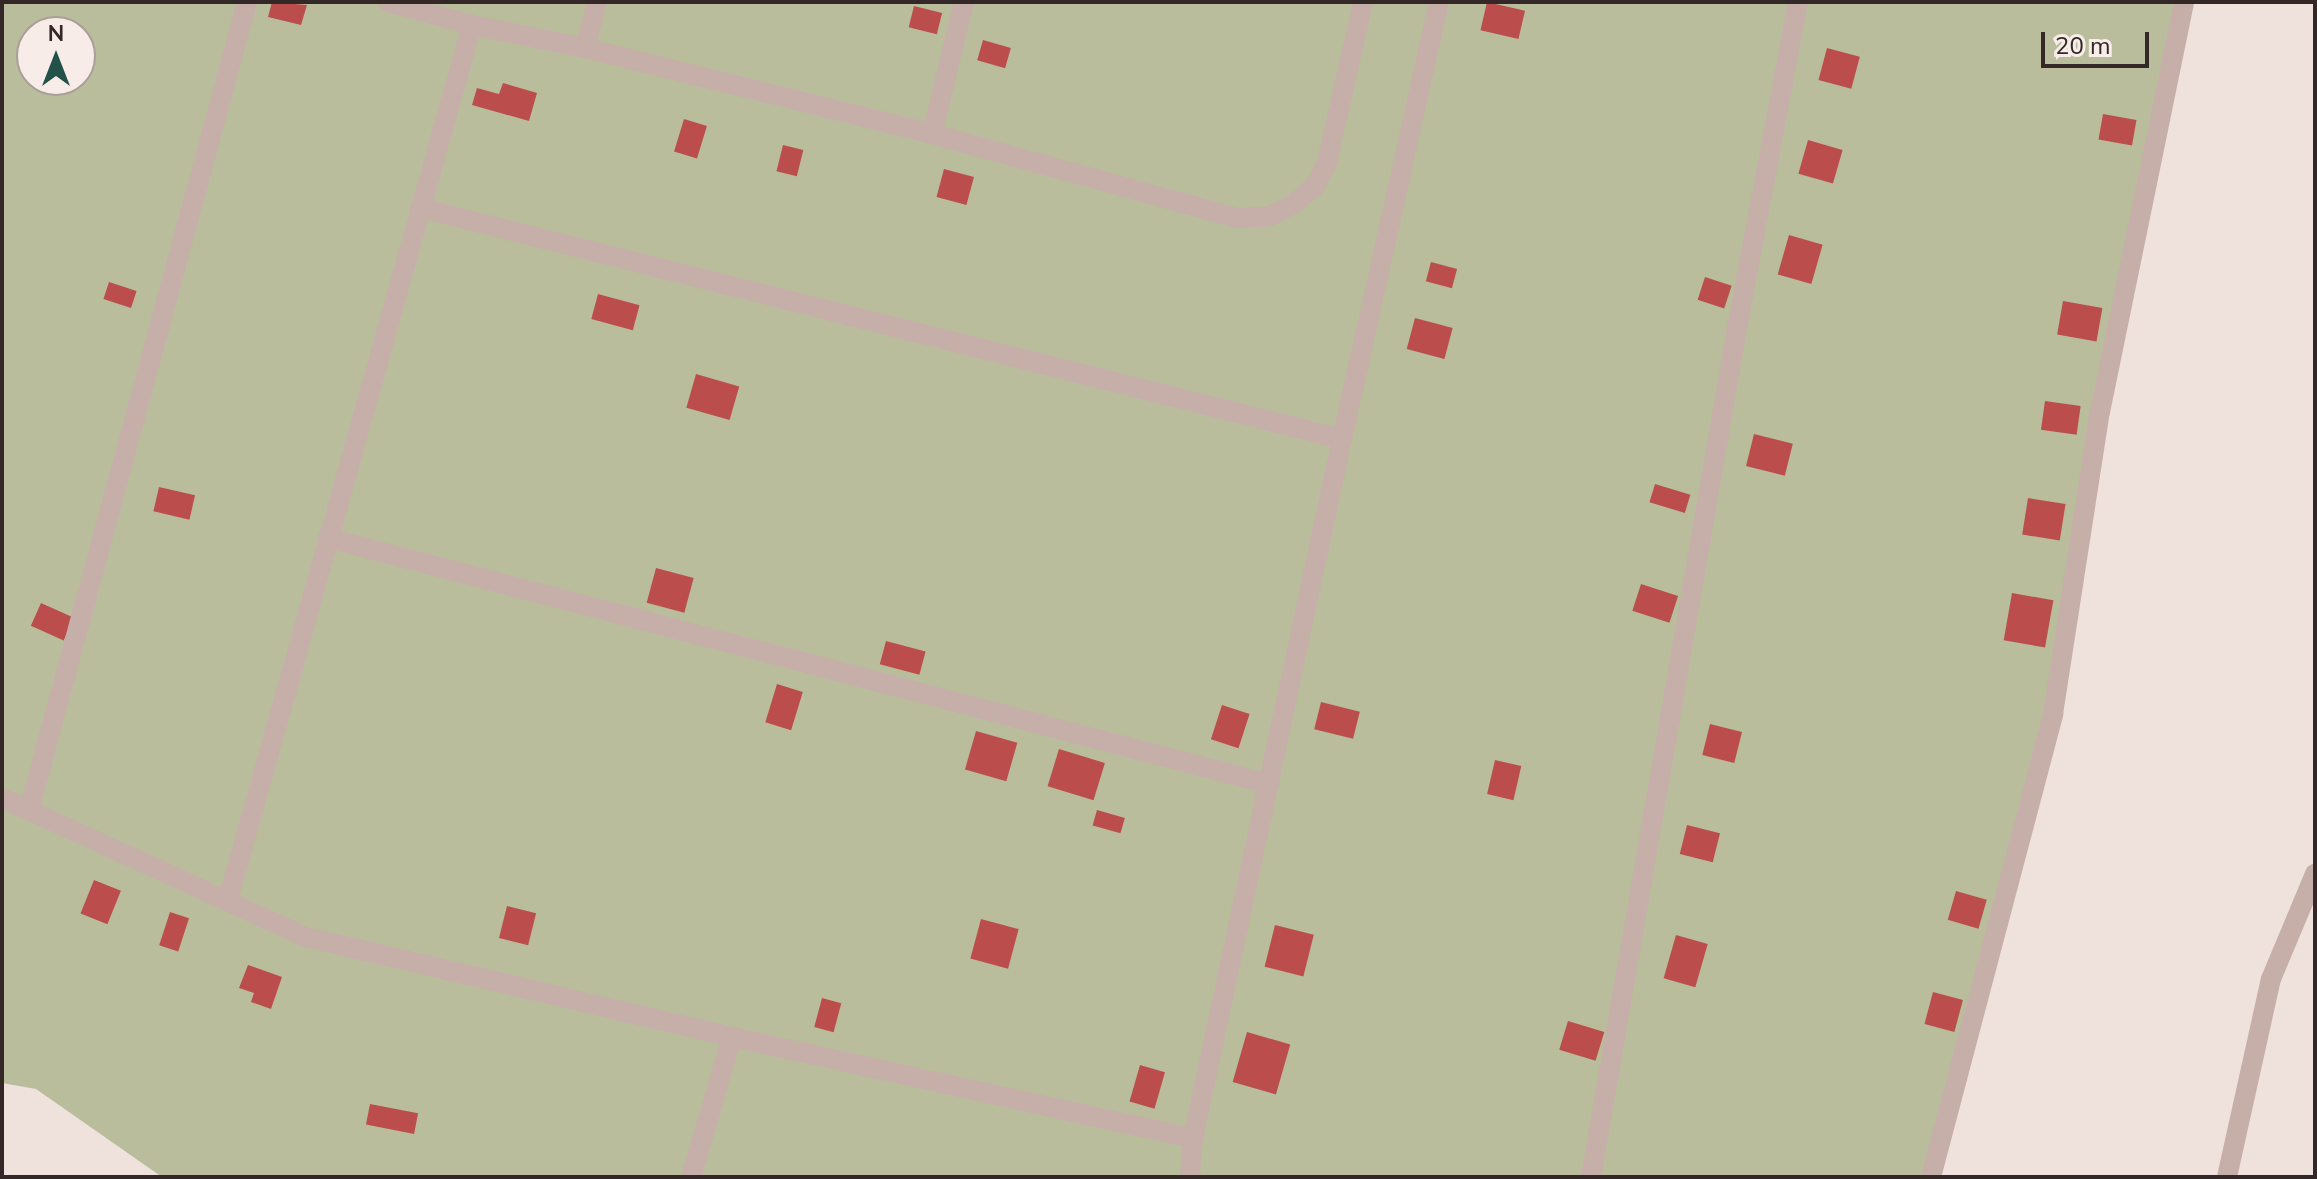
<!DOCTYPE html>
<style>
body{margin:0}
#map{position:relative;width:2317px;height:1179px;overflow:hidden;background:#efe1db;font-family:"Nunito Sans",sans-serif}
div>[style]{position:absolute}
.green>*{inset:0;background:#b9bd9c}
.building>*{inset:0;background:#bb4e4d;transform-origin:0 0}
.minor>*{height:20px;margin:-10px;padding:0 10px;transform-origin:10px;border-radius:10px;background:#c6afa8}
span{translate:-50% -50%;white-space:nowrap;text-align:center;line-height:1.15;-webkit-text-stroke:8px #f7ece7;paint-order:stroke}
.frame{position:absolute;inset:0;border:4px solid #332827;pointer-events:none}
.north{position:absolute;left:16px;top:16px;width:80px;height:80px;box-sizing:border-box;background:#f7ece7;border:2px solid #a99e9a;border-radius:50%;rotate:0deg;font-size:22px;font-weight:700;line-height:32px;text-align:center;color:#332827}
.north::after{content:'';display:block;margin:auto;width:28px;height:36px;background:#215149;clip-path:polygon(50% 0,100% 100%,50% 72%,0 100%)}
.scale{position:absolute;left:2041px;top:32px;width:108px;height:36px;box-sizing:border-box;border:4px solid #332827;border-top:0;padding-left:10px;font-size:24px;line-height:28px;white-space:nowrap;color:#332827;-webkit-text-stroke:6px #f7ece7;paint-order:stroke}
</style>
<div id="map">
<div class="green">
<i style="clip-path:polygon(evenodd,2px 2px,2184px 2px,2053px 714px,1931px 1177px,162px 1177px,36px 1089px,2px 1083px,2px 2px,32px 32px,80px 32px,80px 80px,32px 80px,32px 32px)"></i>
</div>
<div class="building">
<i style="clip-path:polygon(272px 2px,307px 5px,301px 25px,268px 17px)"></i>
<i style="left:1487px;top:2px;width:39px;height:29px;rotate:13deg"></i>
<i style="left:914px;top:6px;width:29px;height:22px;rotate:14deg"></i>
<i style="left:983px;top:40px;width:29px;height:21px;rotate:16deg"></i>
<i style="left:1827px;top:48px;width:34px;height:33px;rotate:15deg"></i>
<i style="clip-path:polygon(503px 83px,537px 93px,529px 121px,472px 105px,477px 88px,499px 94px)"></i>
<i style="left:2103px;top:114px;width:34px;height:26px;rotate:10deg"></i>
<i style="left:684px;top:119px;width:24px;height:34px;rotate:17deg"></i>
<i style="left:1808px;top:140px;width:36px;height:35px;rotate:16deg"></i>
<i style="left:783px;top:145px;width:21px;height:27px;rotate:14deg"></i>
<i style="left:944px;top:169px;width:31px;height:29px;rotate:15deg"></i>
<i style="left:1789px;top:235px;width:35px;height:41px;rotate:16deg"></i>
<i style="left:1431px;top:262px;width:27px;height:20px;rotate:15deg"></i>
<i style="left:1705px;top:277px;width:28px;height:24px;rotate:18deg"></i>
<i style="left:109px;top:282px;width:29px;height:18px;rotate:18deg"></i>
<i style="left:598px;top:294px;width:43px;height:26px;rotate:15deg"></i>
<i style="left:2063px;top:301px;width:40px;height:34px;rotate:10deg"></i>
<i style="left:1415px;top:318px;width:39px;height:32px;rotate:15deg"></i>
<i style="left:696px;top:374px;width:45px;height:35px;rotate:16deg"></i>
<i style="left:2045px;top:401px;width:36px;height:29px;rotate:8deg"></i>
<i style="left:1754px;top:434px;width:40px;height:33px;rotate:14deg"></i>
<i style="left:1655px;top:484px;width:37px;height:19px;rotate:17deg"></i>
<i style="left:159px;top:487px;width:37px;height:25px;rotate:13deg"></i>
<i style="left:2028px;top:498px;width:38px;height:37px;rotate:9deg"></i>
<i style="left:656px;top:568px;width:39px;height:36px;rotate:15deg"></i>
<i style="left:1641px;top:584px;width:39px;height:28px;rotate:18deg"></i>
<i style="left:2012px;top:593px;width:42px;height:48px;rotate:10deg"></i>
<i style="left:41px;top:603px;width:36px;height:25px;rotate:24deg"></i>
<i style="left:886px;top:641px;width:41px;height:24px;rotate:15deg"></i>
<i style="left:777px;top:684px;width:27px;height:40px;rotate:17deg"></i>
<i style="left:1321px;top:702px;width:40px;height:28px;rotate:14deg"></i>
<i style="left:1222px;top:705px;width:29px;height:36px;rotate:18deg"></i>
<i style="left:1710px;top:724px;width:33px;height:32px;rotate:14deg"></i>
<i style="left:976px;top:731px;width:43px;height:40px;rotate:16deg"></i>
<i style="left:1059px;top:749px;width:48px;height:39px;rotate:17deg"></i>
<i style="left:1495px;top:760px;width:27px;height:35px;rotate:13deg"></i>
<i style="left:1097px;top:810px;width:29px;height:16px;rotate:16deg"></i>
<i style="left:1687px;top:825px;width:34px;height:30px;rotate:14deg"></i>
<i style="left:94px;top:880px;width:29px;height:36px;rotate:22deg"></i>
<i style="left:1956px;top:891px;width:32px;height:30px;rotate:16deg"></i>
<i style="left:507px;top:906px;width:30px;height:33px;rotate:14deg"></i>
<i style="left:170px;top:912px;width:20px;height:35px;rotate:18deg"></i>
<i style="left:981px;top:919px;width:39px;height:41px;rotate:15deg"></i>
<i style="left:1275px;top:925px;width:40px;height:43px;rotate:14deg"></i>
<i style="left:1676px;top:935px;width:33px;height:45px;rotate:16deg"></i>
<i style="clip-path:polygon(248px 965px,282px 977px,271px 1009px,251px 1002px,254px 993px,239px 988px)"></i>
<i style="left:1933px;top:992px;width:31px;height:33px;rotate:15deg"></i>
<i style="left:822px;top:998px;width:20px;height:30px;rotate:15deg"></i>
<i style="left:1568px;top:1021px;width:38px;height:30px;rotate:17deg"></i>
<i style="left:1247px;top:1032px;width:45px;height:52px;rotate:16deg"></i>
<i style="left:1140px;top:1065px;width:26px;height:38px;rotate:16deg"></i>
<i style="left:370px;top:1104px;width:49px;height:21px;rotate:11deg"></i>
</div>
<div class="minor">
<i style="left:388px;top:2px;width:87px;rotate:15.3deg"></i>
<i style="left:472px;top:25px;width:115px;rotate:11.5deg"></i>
<i style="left:585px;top:48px;width:357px;rotate:13.9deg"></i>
<i style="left:932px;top:134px;width:316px;rotate:15.4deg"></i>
<i style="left:1237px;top:218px;width:33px;rotate:-3deg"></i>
<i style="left:1270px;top:216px;width:25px;rotate:-27deg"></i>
<i style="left:1292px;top:205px;width:30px;rotate:-40deg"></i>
<i style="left:1315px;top:186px;width:27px;rotate:-63deg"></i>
<i style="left:1327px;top:162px;width:164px;rotate:-77.3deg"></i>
<i style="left:585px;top:48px;width:48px;rotate:-75.4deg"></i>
<i style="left:932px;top:134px;width:136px;rotate:-76.4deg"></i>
<i style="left:420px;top:208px;width:950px;rotate:14.07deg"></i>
<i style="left:328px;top:538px;width:973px;rotate:14.65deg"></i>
<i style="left:2px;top:798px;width:334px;rotate:24.6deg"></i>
<i style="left:306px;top:937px;width:438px;rotate:13.2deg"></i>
<i style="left:732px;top:1037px;width:472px;rotate:12.4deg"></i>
<i style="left:29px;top:810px;width:837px;rotate:-74.9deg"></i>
<i style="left:228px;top:900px;width:908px;rotate:-74.42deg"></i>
<i style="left:691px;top:1177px;width:146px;rotate:-73.7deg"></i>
<i style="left:1190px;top:1177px;width:39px;rotate:-86deg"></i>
<i style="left:1193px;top:1138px;width:715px;rotate:-77.97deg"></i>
<i style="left:1342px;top:439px;width:448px;rotate:-77.5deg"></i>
<i style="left:1591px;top:1177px;width:861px;rotate:-80.24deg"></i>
<i style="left:1737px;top:328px;width:332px;rotate:-79.4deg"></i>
<i style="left:1931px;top:1177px;width:479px;rotate:-75.2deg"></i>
<i style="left:2053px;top:714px;width:306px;rotate:-81.2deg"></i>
<i style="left:2100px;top:412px;width:419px;rotate:-78.4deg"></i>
<i style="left:2227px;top:1177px;width:203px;rotate:-77.5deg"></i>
<i style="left:2271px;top:979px;width:114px;rotate:-67.3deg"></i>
</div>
<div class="frame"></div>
<div class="north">N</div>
<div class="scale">20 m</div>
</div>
